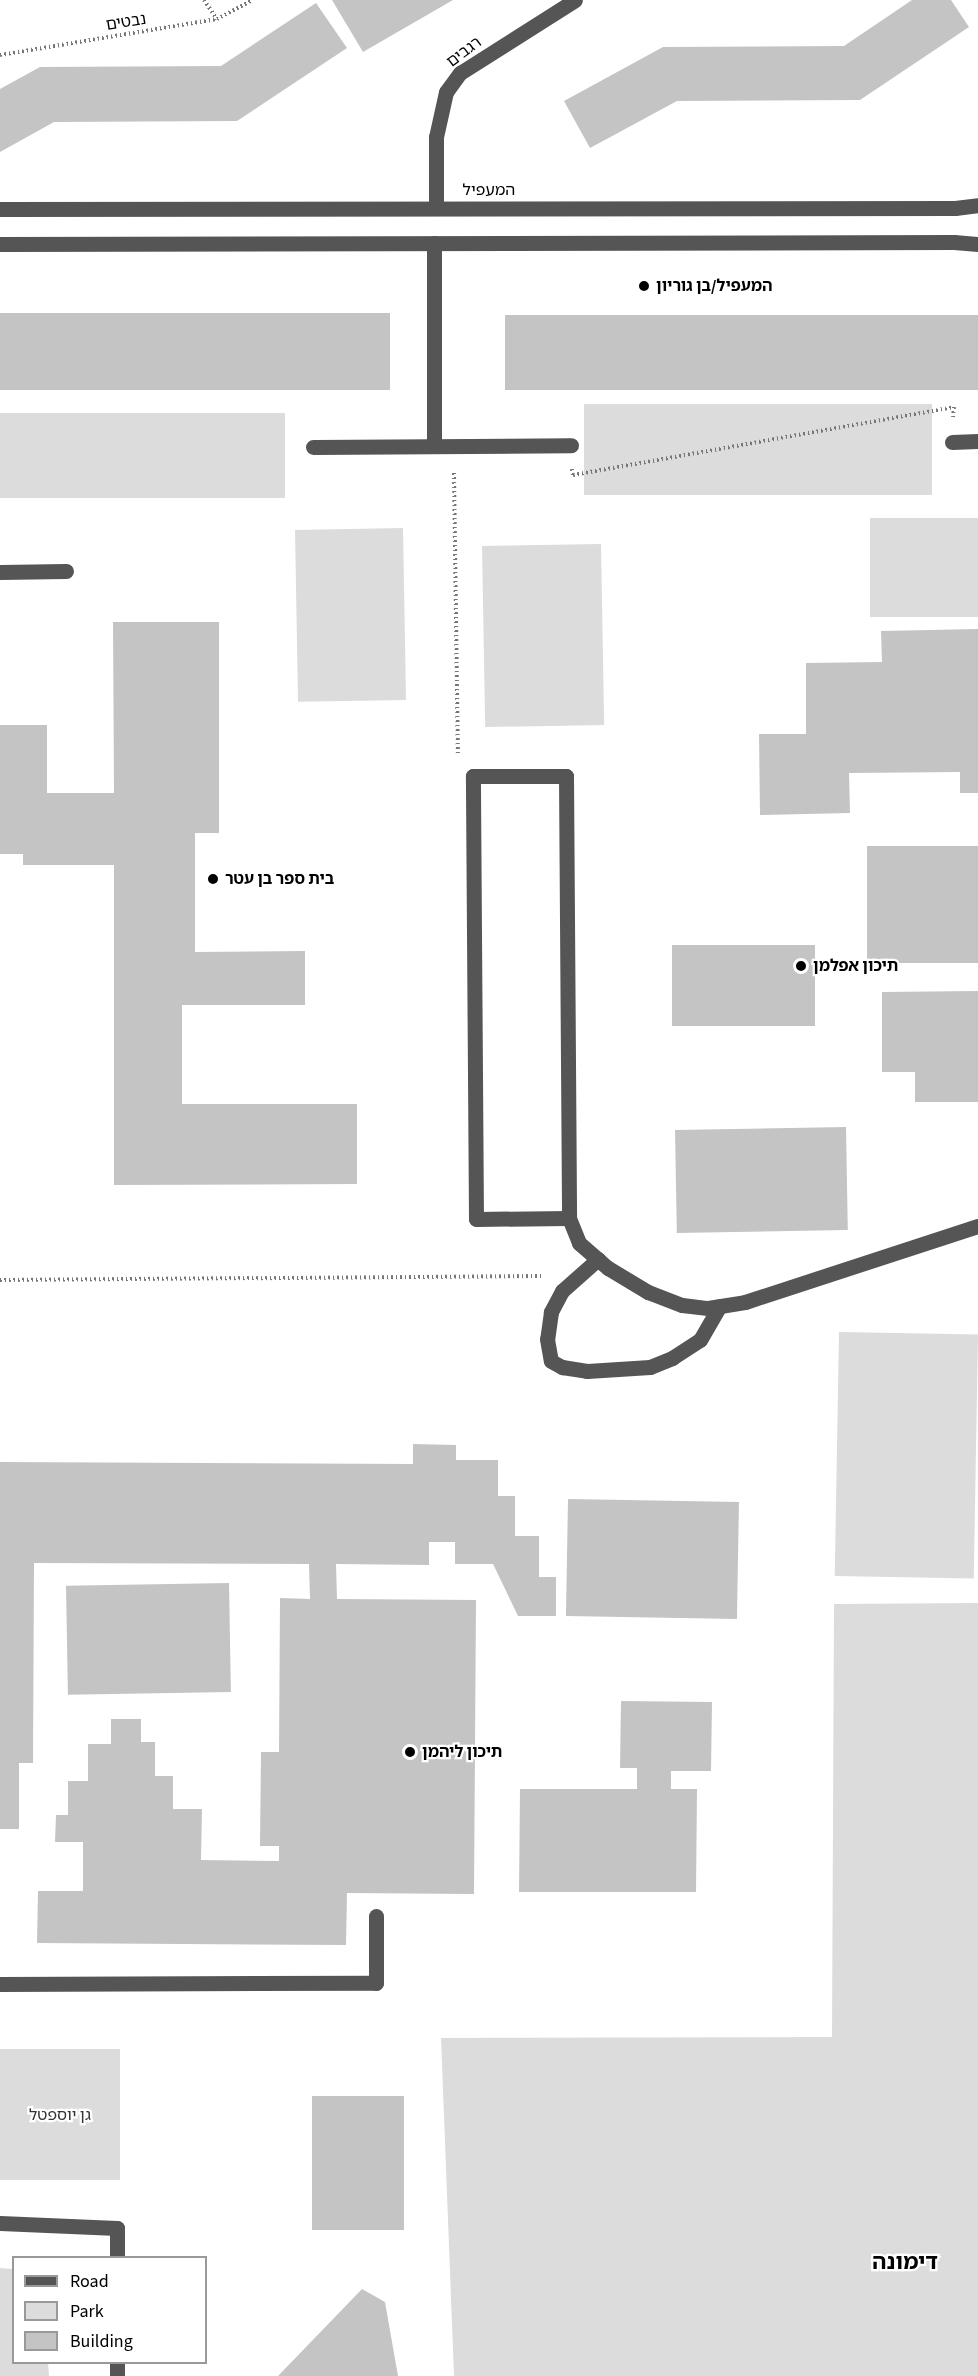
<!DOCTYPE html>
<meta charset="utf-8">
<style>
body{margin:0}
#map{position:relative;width:978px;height:2376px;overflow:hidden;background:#fff;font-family:"Source Sans 3","Noto Sans Hebrew",sans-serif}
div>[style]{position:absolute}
.green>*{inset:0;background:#dcdcdc;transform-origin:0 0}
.building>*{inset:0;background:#c4c4c4;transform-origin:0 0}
.path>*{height:4px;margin-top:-2px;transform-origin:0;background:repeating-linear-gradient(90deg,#777 0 1.5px,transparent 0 4.5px)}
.minor>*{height:15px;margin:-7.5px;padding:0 7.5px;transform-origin:7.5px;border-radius:7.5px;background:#555}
.dots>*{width:16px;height:16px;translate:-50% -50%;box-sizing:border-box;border:3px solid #fff;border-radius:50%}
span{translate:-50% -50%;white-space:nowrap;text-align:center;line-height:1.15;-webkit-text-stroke:4.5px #fff;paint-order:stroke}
.street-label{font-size:16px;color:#000}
.poi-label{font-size:16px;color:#000;font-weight:700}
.left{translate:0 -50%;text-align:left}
.park-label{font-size:16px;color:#333}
.district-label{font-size:22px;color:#000;font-weight:700}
.legend{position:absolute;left:12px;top:2256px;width:195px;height:108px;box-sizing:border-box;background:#fff;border:2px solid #999;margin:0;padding:8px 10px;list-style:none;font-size:18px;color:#000}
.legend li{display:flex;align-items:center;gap:12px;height:30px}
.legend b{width:30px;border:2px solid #999}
</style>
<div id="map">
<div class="green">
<i style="left:584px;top:404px;width:348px;height:91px"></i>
<i style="left:0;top:413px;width:285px;height:85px"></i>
<i style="left:978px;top:518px;width:99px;height:108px;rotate:90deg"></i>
<i style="left:403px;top:528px;width:172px;height:108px;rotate:89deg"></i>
<i style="left:601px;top:544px;width:181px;height:119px;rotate:89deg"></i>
<i style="left:839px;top:1332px;width:139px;height:244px;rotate:1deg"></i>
<i style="clip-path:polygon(978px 1603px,978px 2376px,454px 2376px,441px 2038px,832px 2037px,834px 1604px)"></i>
<i style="left:120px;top:2049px;width:131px;height:120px;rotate:90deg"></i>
<i style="clip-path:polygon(0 2268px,13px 2269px,14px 2362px,48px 2363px,49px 2376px,0 2376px)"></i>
</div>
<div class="building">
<i style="clip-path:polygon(332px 0,453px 0,363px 52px)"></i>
<i style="clip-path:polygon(912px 0,951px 0,969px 27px,860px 100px,677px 101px,590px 148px,564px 101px,663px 47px,844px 46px)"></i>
<i style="clip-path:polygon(316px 3px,347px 48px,237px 121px,54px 122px,0 152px,0 89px,40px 67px,221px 66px)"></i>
<i style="left:0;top:313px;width:390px;height:77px"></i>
<i style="left:505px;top:315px;width:473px;height:75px"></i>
<i style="clip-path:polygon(113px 622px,219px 622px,219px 833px,195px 833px,195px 952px,305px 951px,305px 1005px,182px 1005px,182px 1104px,357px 1104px,357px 1184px,114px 1185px,114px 865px,23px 865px,23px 854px,0 854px,0 725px,47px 725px,47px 793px,114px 793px)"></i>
<i style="clip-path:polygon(978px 629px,978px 793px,960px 793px,960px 772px,849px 773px,850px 813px,760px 815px,759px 734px,806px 734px,806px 663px,882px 662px,881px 631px)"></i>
<i style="left:978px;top:846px;width:117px;height:111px;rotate:90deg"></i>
<i style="left:672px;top:945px;width:143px;height:81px"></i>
<i style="clip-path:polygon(978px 991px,978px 1102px,915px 1102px,915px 1072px,882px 1072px,882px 992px)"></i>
<i style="left:846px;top:1127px;width:103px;height:171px;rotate:89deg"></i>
<i style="clip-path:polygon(413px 1444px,456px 1445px,456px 1460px,498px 1460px,498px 1496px,515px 1496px,515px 1536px,539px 1536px,539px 1577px,556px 1577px,556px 1616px,518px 1616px,493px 1564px,455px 1564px,455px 1542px,429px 1542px,429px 1565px,336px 1564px,337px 1599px,476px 1600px,474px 1894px,347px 1893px,346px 1945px,37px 1943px,38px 1891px,83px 1891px,83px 1842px,55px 1842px,56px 1815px,68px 1815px,68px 1781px,88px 1781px,88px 1744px,111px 1744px,111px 1719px,141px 1719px,141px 1742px,155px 1742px,155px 1776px,173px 1776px,173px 1809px,202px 1809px,201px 1860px,279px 1861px,279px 1846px,260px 1846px,261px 1752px,279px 1752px,280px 1598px,310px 1599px,309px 1564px,34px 1563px,33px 1763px,19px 1763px,19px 1829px,0 1829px,0 1462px,413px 1464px)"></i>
<i style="left:568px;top:1499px;width:171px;height:117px;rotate:1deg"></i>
<i style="left:229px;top:1583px;width:109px;height:163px;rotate:89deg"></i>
<i style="clip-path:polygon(621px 1701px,712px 1702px,711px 1771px,671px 1771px,671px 1789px,697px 1789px,696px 1892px,519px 1892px,520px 1789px,637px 1789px,637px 1768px,620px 1768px)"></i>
<i style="left:404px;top:2096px;width:134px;height:92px;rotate:90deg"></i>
<i style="clip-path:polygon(362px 2289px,385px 2302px,398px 2376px,278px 2376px)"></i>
</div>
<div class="path">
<i style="left:204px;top:0;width:23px;rotate:56deg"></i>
<i style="left:0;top:55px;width:220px;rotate:-9.4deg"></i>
<i style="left:217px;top:19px;width:40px;rotate:-28deg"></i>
<i style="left:572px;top:469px;width:6px;rotate:81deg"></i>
<i style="left:573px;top:475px;width:387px;rotate:-10.1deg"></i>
<i style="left:954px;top:407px;width:10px;rotate:96deg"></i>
<i style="left:454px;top:473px;width:281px;rotate:89.2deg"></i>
<i style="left:0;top:1280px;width:542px;rotate:-0.42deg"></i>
</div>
<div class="minor">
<i style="left:436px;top:208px;width:71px;rotate:-90deg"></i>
<i style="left:436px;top:137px;width:46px;rotate:-77.5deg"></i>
<i style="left:446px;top:92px;width:24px;rotate:-54deg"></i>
<i style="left:460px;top:73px;width:136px;rotate:-32.4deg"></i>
<i style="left:0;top:209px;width:955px;rotate:-0.06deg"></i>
<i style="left:955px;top:208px;width:23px;rotate:-7deg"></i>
<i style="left:434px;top:243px;width:202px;rotate:90deg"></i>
<i style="left:0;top:244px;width:954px;rotate:-0.12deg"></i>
<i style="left:954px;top:242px;width:24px;rotate:5deg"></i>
<i style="left:952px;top:442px;width:26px;rotate:-2deg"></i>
<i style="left:313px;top:447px;width:258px;rotate:-0.4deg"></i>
<i style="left:0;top:572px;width:66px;rotate:-0.9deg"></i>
<i style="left:473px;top:776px;width:93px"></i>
<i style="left:566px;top:776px;width:442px;rotate:89.6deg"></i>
<i style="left:569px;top:1218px;width:93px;rotate:179.4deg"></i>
<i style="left:476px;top:1219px;width:443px;rotate:-90.4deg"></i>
<i style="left:569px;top:1218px;width:27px;rotate:68deg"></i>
<i style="left:579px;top:1243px;width:38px;rotate:41deg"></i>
<i style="left:608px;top:1268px;width:47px;rotate:31deg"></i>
<i style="left:648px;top:1292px;width:36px;rotate:21deg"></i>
<i style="left:682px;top:1305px;width:26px;rotate:7deg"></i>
<i style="left:708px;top:1308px;width:37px;rotate:-9deg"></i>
<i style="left:745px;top:1302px;width:245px;rotate:-18.1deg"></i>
<i style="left:598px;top:1259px;width:48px;rotate:138.4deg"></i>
<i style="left:562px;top:1291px;width:24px;rotate:118deg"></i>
<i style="left:551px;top:1312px;width:27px;rotate:98deg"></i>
<i style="left:547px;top:1339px;width:22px;rotate:80deg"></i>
<i style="left:551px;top:1361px;width:13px;rotate:29deg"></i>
<i style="left:562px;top:1367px;width:25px;rotate:9deg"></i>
<i style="left:587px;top:1371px;width:63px;rotate:-3.6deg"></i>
<i style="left:650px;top:1367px;width:24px;rotate:-22deg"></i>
<i style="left:672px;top:1358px;width:33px;rotate:-33deg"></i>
<i style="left:700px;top:1340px;width:39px;rotate:-60deg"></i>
<i style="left:0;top:1984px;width:376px;rotate:-0.2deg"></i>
<i style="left:376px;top:1983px;width:67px;rotate:-90deg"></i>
<i style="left:0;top:2223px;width:117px;rotate:2.4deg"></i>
<i style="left:117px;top:2228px;width:30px;rotate:90deg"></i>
<i style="left:117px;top:2362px;width:14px;rotate:90deg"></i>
</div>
<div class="dots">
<i style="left:644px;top:286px;background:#000"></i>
<i style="left:213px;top:879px;background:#000"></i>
<i style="left:801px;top:966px;background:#000"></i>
<i style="left:410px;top:1752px;background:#000"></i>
</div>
<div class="street-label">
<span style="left:126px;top:22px;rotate:-9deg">נבטים</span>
<span style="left:464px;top:52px;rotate:-37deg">רגבים</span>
<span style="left:489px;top:190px">המעפיל</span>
</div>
<div class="poi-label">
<span class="left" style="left:656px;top:286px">המעפיל/בן גוריון</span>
<span class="left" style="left:225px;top:879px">בית ספר בן עטר</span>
<span class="left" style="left:813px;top:966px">תיכון אפלמן</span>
<span class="left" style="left:422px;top:1752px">תיכון ליהמן</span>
</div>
<div class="park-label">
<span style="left:60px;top:2115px">גן יוספטל</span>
</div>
<div class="district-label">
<span style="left:905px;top:2263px">דימונה</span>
</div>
<ul class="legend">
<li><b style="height:8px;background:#555"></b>Road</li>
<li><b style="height:16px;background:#dcdcdc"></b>Park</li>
<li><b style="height:16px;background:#c4c4c4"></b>Building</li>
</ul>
</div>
